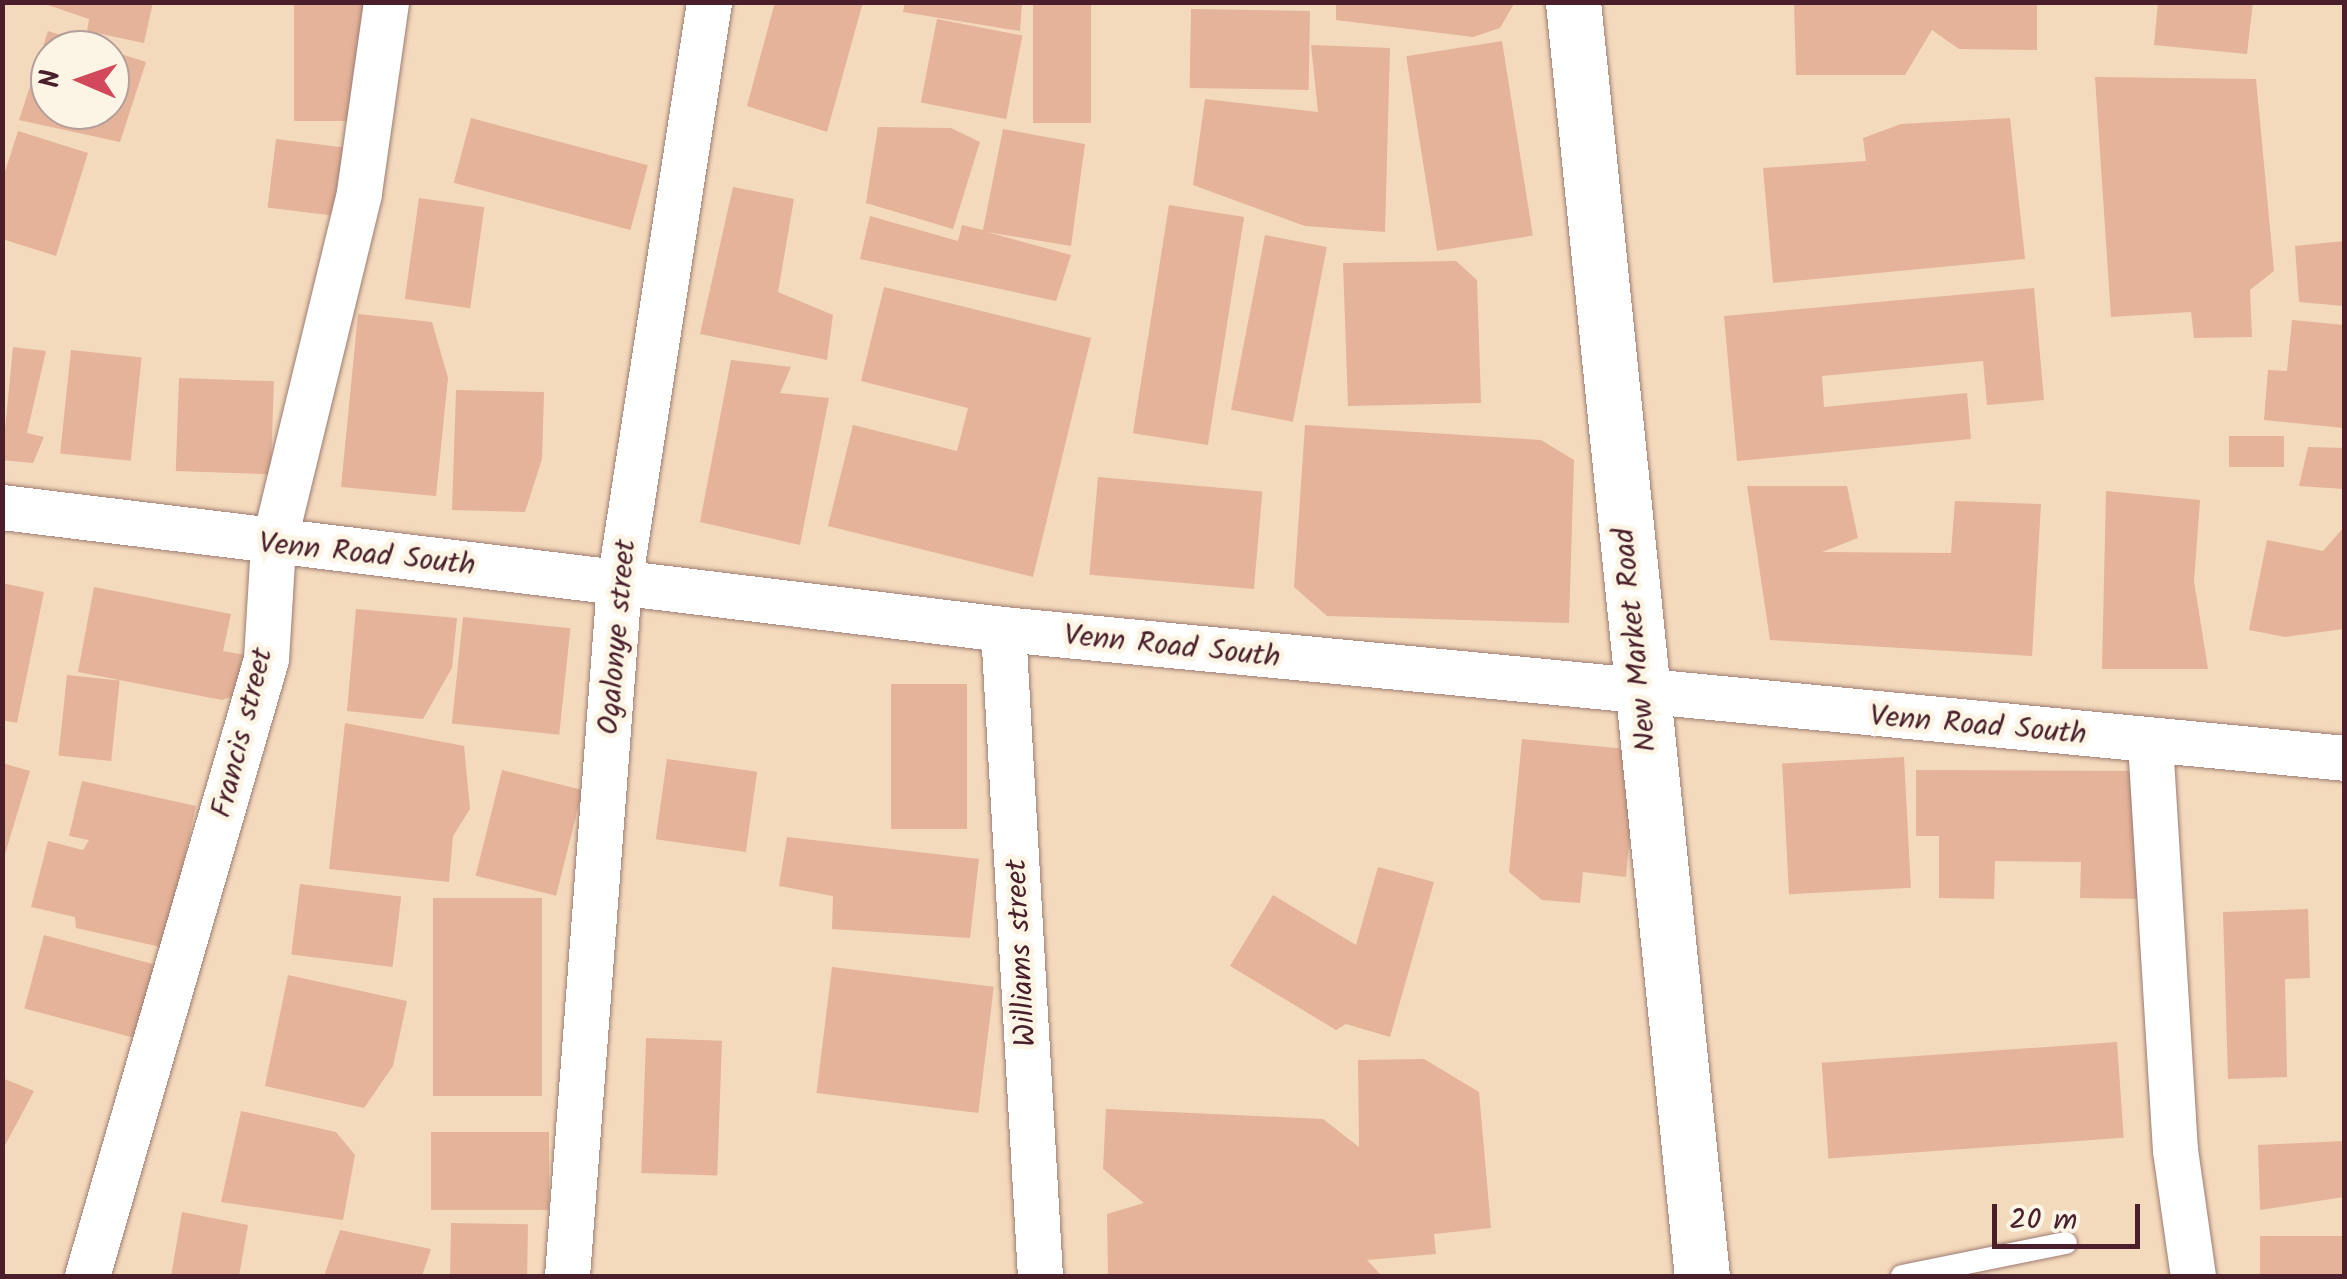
<!DOCTYPE html>
<style>
body{margin:0}
#map{position:relative;width:2347px;height:1279px;overflow:hidden;background:#f4dabc;font-family:Kalam,sans-serif}
div>[style]{position:absolute}
.building>*{inset:0;background:#e4b399;transform-origin:0 0}
.roads{filter:drop-shadow(0 0 2px #9f7c74) drop-shadow(0 0 2px #9f7c74)}
.service>*{height:22px;margin:-11px;padding:0 11px;transform-origin:11px;border-radius:11px;background:#fff}
.minor>*{height:45px;margin:-22.5px;padding:0 22.5px;transform-origin:22.5px;border-radius:22.5px;background:#fff}
.tertiary>*{height:55px;margin:-27.5px;padding:0 27.5px;transform-origin:27.5px;border-radius:27.5px;background:#fff}
span{translate:-50% -50%;white-space:nowrap;text-align:center;line-height:1.15;-webkit-text-stroke:10px #fcf5e5;paint-order:stroke}
.street-label{font-size:30px;color:#4a1f2b}
.frame{position:absolute;inset:0;border:5px solid #4a1f2b;pointer-events:none}
.north{position:absolute;left:30px;top:30px;width:100px;height:100px;box-sizing:border-box;background:#fcf5e5;border:2px solid #b59f9b;border-radius:50%;rotate:272deg;font-size:28px;font-weight:700;line-height:40px;text-align:center;color:#4a1f2b}
.north::after{content:'';display:block;margin:auto;width:35px;height:45px;background:#d1495b;clip-path:polygon(50% 0,100% 100%,50% 72%,0 100%)}
.scale{position:absolute;left:1992px;top:1204px;width:148px;height:45px;box-sizing:border-box;border:5px solid #4a1f2b;border-top:0;padding-left:12px;font-size:30px;line-height:35px;white-space:nowrap;color:#4a1f2b;-webkit-text-stroke:8px #fcf5e5;paint-order:stroke}
</style>
<div id="map">
<div class="building">
<i style="clip-path:polygon(39px 2px,153px 2px,144px 43px,87px 31px,89px 19px)"></i>
<i style="left:294px;top:2px;width:75px;height:119px"></i>
<i style="clip-path:polygon(775px 2px,863px 2px,827px 132px,747px 106px)"></i>
<i style="clip-path:polygon(905px 2px,1022px 2px,1020px 31px,903px 12px)"></i>
<i style="left:1033px;top:2px;width:58px;height:121px"></i>
<i style="clip-path:polygon(1336px 2px,1515px 2px,1500px 28px,1473px 37px,1336px 20px)"></i>
<i style="clip-path:polygon(1794px 2px,2037px 2px,2037px 50px,1959px 49px,1932px 30px,1905px 75px,1796px 75px)"></i>
<i style="clip-path:polygon(2158px 2px,2253px 2px,2247px 54px,2154px 45px)"></i>
<i style="left:1310px;top:11px;width:79px;height:119px;rotate:91deg"></i>
<i style="left:937px;top:19px;width:87px;height:85px;rotate:11deg"></i>
<i style="clip-path:polygon(evenodd,48px 31px,146px 62px,120px 142px,19px 120px,48px 31px,50px 50px,110px 50px,110px 110px,50px 110px,50px 50px)"></i>
<i style="left:1502px;top:41px;width:197px;height:97px;rotate:81deg"></i>
<i style="clip-path:polygon(1311px 45px,1390px 48px,1385px 232px,1305px 226px,1193px 185px,1205px 99px,1318px 112px)"></i>
<i style="clip-path:polygon(2095px 77px,2256px 79px,2274px 271px,2250px 290px,2252px 337px,2194px 338px,2191px 312px,2111px 317px)"></i>
<i style="left:471px;top:118px;width:183px;height:67px;rotate:15deg"></i>
<i style="clip-path:polygon(2010px 118px,2025px 259px,1773px 283px,1763px 168px,1866px 161px,1863px 138px,1901px 124px)"></i>
<i style="clip-path:polygon(878px 127px,951px 128px,980px 142px,953px 229px,866px 203px)"></i>
<i style="clip-path:polygon(1003px 129px,1085px 144px,1071px 246px,987px 232px,1071px 255px,1056px 301px,860px 259px,870px 216px,958px 241px,962px 225px,983px 230px)"></i>
<i style="clip-path:polygon(18px 131px,88px 153px,56px 256px,2px 239px,2px 181px)"></i>
<i style="left:276px;top:139px;width:71px;height:69px;rotate:7deg"></i>
<i style="clip-path:polygon(733px 187px,794px 199px,778px 292px,833px 315px,827px 360px,700px 334px)"></i>
<i style="left:419px;top:198px;width:66px;height:102px;rotate:8deg"></i>
<i style="left:1169px;top:205px;width:76px;height:231px;rotate:9deg"></i>
<i style="left:1265px;top:235px;width:63px;height:178px;rotate:11deg"></i>
<i style="clip-path:polygon(2344px 241px,2344px 306px,2299px 302px,2295px 246px)"></i>
<i style="clip-path:polygon(1456px 261px,1477px 280px,1481px 403px,1348px 406px,1343px 263px)"></i>
<i style="clip-path:polygon(884px 287px,1091px 338px,1033px 577px,828px 526px,853px 425px,957px 451px,968px 408px,861px 381px)"></i>
<i style="clip-path:polygon(2034px 288px,2044px 400px,1987px 405px,1983px 361px,1822px 376px,1824px 407px,1967px 393px,1971px 439px,1737px 461px,1724px 316px)"></i>
<i style="clip-path:polygon(358px 314px,432px 322px,448px 378px,436px 496px,341px 487px)"></i>
<i style="clip-path:polygon(2292px 320px,2344px 325px,2344px 428px,2264px 420px,2268px 370px,2287px 371px)"></i>
<i style="clip-path:polygon(13px 347px,46px 351px,27px 433px,44px 437px,33px 463px,2px 460px)"></i>
<i style="left:71px;top:350px;width:71px;height:104px;rotate:6deg"></i>
<i style="clip-path:polygon(731px 360px,791px 367px,780px 393px,829px 398px,800px 545px,700px 522px)"></i>
<i style="left:179px;top:378px;width:95px;height:93px;rotate:2deg"></i>
<i style="clip-path:polygon(456px 390px,544px 392px,542px 459px,525px 512px,452px 510px)"></i>
<i style="clip-path:polygon(1305px 425px,1541px 440px,1574px 460px,1569px 623px,1327px 616px,1294px 587px)"></i>
<i style="left:2229px;top:436px;width:55px;height:31px"></i>
<i style="clip-path:polygon(2308px 447px,2344px 448px,2344px 489px,2299px 486px)"></i>
<i style="left:1098px;top:477px;width:165px;height:98px;rotate:5deg"></i>
<i style="clip-path:polygon(1747px 486px,1847px 486px,1858px 538px,1822px 552px,1951px 553px,1955px 501px,2041px 504px,2032px 656px,1770px 640px)"></i>
<i style="clip-path:polygon(2106px 491px,2200px 500px,2194px 581px,2208px 669px,2102px 669px)"></i>
<i style="clip-path:polygon(2344px 527px,2344px 629px,2285px 637px,2249px 630px,2267px 540px,2323px 551px)"></i>
<i style="clip-path:polygon(2px 583px,44px 592px,17px 723px,2px 720px)"></i>
<i style="clip-path:polygon(94px 587px,231px 614px,223px 651px,257px 657px,251px 690px,222px 700px,78px 672px)"></i>
<i style="clip-path:polygon(356px 609px,457px 618px,452px 668px,423px 719px,347px 711px)"></i>
<i style="left:463px;top:617px;width:108px;height:107px;rotate:6deg"></i>
<i style="left:67px;top:675px;width:53px;height:81px;rotate:6deg"></i>
<i style="left:967px;top:684px;width:145px;height:76px;rotate:90deg"></i>
<i style="clip-path:polygon(345px 723px,464px 746px,470px 809px,453px 836px,449px 882px,329px 869px)"></i>
<i style="clip-path:polygon(1522px 739px,1637px 750px,1626px 877px,1583px 872px,1580px 903px,1542px 900px,1509px 872px)"></i>
<i style="left:1904px;top:757px;width:131px;height:122px;rotate:87deg"></i>
<i style="left:667px;top:759px;width:91px;height:81px;rotate:8deg"></i>
<i style="clip-path:polygon(2px 763px,30px 771px,3px 861px,2px 861px)"></i>
<i style="left:502px;top:770px;width:83px;height:109px;rotate:14deg"></i>
<i style="clip-path:polygon(1916px 770px,2142px 771px,2142px 899px,2080px 898px,2081px 862px,1995px 861px,1994px 899px,1939px 898px,1939px 836px,1916px 836px)"></i>
<i style="clip-path:polygon(82px 781px,196px 806px,165px 948px,76px 928px,75px 917px,31px 907px,48px 841px,83px 850px,89px 840px,69px 836px)"></i>
<i style="clip-path:polygon(787px 837px,979px 859px,970px 938px,832px 929px,833px 896px,779px 886px)"></i>
<i style="clip-path:polygon(1378px 867px,1434px 882px,1390px 1037px,1346px 1024px,1336px 1030px,1230px 966px,1273px 895px,1356px 945px)"></i>
<i style="left:300px;top:884px;width:102px;height:71px;rotate:7deg"></i>
<i style="left:433px;top:898px;width:109px;height:198px"></i>
<i style="clip-path:polygon(2308px 909px,2310px 978px,2285px 979px,2287px 1077px,2228px 1079px,2223px 912px)"></i>
<i style="left:44px;top:935px;width:127px;height:76px;rotate:15deg"></i>
<i style="left:832px;top:967px;width:163px;height:127px;rotate:7deg"></i>
<i style="clip-path:polygon(288px 975px,407px 1001px,393px 1066px,364px 1108px,265px 1086px)"></i>
<i style="left:646px;top:1038px;width:76px;height:135px;rotate:2deg"></i>
<i style="left:2117px;top:1042px;width:96px;height:296px;rotate:86deg"></i>
<i style="clip-path:polygon(1424px 1059px,1479px 1092px,1491px 1228px,1434px 1234px,1436px 1254px,1367px 1260px,1382px 1276px,1108px 1276px,1107px 1214px,1144px 1203px,1103px 1169px,1106px 1109px,1323px 1119px,1359px 1147px,1358px 1060px)"></i>
<i style="clip-path:polygon(2px 1078px,34px 1091px,2px 1151px)"></i>
<i style="clip-path:polygon(241px 1111px,336px 1132px,355px 1155px,343px 1220px,221px 1202px)"></i>
<i style="left:431px;top:1132px;width:118px;height:78px"></i>
<i style="clip-path:polygon(2344px 1141px,2344px 1197px,2260px 1210px,2258px 1145px)"></i>
<i style="clip-path:polygon(182px 1212px,248px 1225px,239px 1276px,171px 1276px)"></i>
<i style="left:451px;top:1223px;width:77px;height:53px;rotate:1deg"></i>
<i style="clip-path:polygon(340px 1230px,431px 1249px,422px 1276px,324px 1276px)"></i>
<i style="left:2344px;top:1236px;width:40px;height:84px;rotate:90deg"></i>
</div>
<div class="roads">
<div class="service">
<i style="left:1902px;top:1276px;width:167px;rotate:-11.4deg"></i>
</div>
<div class="minor">
<i style="left:2px;top:507px;width:1008px;rotate:6.95deg"></i>
<i style="left:1003px;top:629px;width:1347px;rotate:5.49deg"></i>
<i style="left:1003px;top:629px;width:648px;rotate:86.73deg"></i>
<i style="left:2150px;top:742px;width:409px;rotate:86.5deg"></i>
<i style="left:2175px;top:1150px;width:127px;rotate:81.9deg"></i>
<i style="left:87px;top:1276px;width:642px;rotate:-73.82deg"></i>
<i style="left:266px;top:659px;width:113px;rotate:-86.5deg"></i>
<i style="left:273px;top:546px;width:364px;rotate:-76.3deg"></i>
<i style="left:359px;top:192px;width:192px;rotate:-81.9deg"></i>
<i style="left:567px;top:1276px;width:695px;rotate:-85.71deg"></i>
<i style="left:619px;top:583px;width:588px;rotate:-81.19deg"></i>
</div>
<div class="tertiary">
<i style="left:1573px;top:2px;width:1281px;rotate:84.22deg"></i>
</div>
</div>
<div class="street-label">
<span style="left:367px;top:555px;rotate:6deg">Venn Road South</span>
<span style="left:618px;top:637px;rotate:-85deg">Ogalonye street</span>
<span style="left:1636px;top:640px;rotate:-96deg">New Market Road</span>
<span style="left:1172px;top:647px;rotate:6deg">Venn Road South</span>
<span style="left:1978px;top:726px;rotate:5deg">Venn Road South</span>
<span style="left:243px;top:733px;rotate:-76deg">Francis street</span>
<span style="left:1022px;top:953px;rotate:-93deg">Williams street</span>
</div>
<div class="frame"></div>
<div class="north">N</div>
<div class="scale">20 m</div>
</div>
